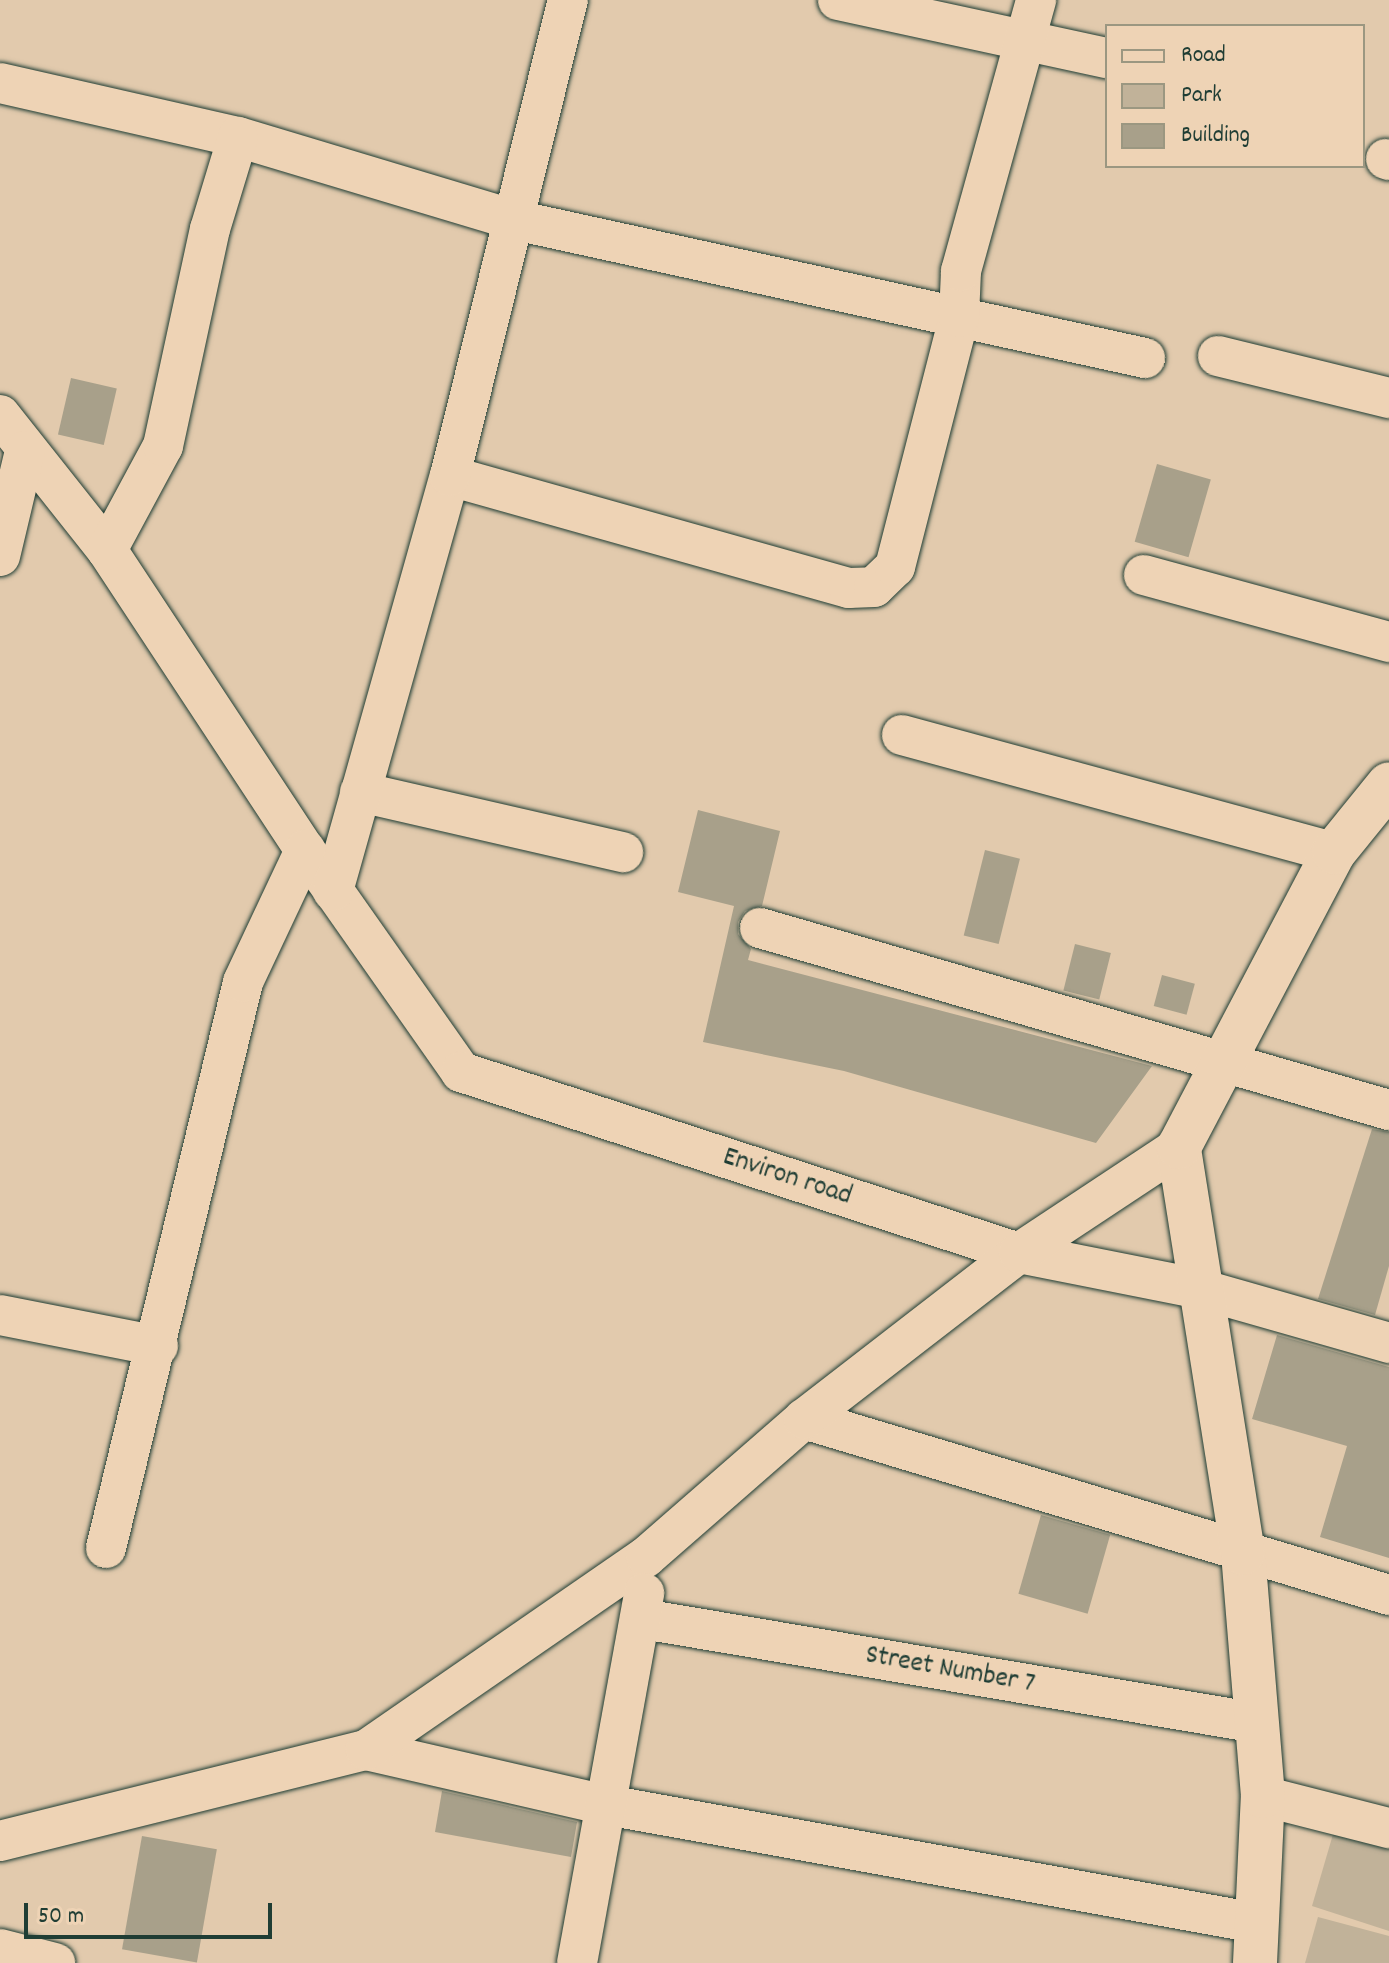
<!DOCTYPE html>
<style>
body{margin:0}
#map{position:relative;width:1389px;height:1963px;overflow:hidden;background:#e2caad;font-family:Dekko,sans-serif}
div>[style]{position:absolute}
.green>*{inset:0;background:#c1b299}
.building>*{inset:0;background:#a8a08a;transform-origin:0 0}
.roads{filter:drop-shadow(0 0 2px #1f3d34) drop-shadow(0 0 2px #1f3d34)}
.minor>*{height:40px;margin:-20px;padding:0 20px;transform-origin:20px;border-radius:20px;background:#eed3b5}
.tertiary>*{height:44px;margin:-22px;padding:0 22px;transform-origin:22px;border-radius:22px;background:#eed3b5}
span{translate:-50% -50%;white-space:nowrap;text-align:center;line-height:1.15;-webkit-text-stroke:6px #eed3b5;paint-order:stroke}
.street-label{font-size:28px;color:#1f3d34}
.legend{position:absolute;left:1105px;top:24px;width:260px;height:144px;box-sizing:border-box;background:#eed3b5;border:2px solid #9b9781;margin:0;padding:10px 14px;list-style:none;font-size:24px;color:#1f3d34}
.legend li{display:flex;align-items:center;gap:16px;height:40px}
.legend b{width:40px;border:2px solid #9b9781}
.scale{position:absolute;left:24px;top:1903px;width:248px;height:36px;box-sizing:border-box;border:4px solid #1f3d34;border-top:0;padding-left:10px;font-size:24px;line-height:28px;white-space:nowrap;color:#1f3d34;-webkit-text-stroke:6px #eed3b5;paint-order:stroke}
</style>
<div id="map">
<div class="green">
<i style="clip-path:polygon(1336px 1824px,1389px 1841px,1389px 1931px,1312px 1906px)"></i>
<i style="clip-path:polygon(1318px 1917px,1389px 1936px,1389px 1963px,1305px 1963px)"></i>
</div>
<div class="building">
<i style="left:71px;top:378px;width:47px;height:58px;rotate:13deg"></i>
<i style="left:1157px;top:464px;width:56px;height:81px;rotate:16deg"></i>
<i style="clip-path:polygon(698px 810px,780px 831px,762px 906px,745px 911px,738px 922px,738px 934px,751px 949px,748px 960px,1152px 1066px,1096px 1143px,844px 1071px,703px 1042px,734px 906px,678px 892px)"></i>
<i style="left:985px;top:850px;width:36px;height:88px;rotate:14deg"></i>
<i style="left:1075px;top:944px;width:37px;height:48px;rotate:14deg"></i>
<i style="left:1162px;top:975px;width:34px;height:32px;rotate:15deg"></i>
<i style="clip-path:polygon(1372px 1129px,1389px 1132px,1389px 1266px,1375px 1315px,1318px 1299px)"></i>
<i style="clip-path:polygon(1277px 1335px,1389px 1367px,1389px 1558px,1320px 1537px,1347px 1446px,1252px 1419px)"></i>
<i style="left:1041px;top:1515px;width:72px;height:82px;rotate:16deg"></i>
<i style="clip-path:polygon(442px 1791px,577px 1822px,571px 1857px,435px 1832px)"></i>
<i style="left:142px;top:1836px;width:76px;height:115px;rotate:10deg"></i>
</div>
<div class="roads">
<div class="minor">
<i style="left:838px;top:0;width:275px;rotate:12.2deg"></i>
<i style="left:0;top:83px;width:244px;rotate:12.8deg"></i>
<i style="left:238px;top:137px;width:289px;rotate:16.7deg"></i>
<i style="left:515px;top:220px;width:645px;rotate:12.36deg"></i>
<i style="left:1386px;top:159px;width:3px;rotate:18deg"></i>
<i style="left:1218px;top:356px;width:176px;rotate:13.8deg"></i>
<i style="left:0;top:415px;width:172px;rotate:51.6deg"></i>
<i style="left:107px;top:550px;width:359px;rotate:56.6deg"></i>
<i style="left:305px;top:850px;width:271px;rotate:54.9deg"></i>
<i style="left:461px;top:1072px;width:587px;rotate:17.97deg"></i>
<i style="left:1019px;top:1253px;width:185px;rotate:11.2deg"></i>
<i style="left:1200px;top:1289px;width:197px;rotate:15.9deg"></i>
<i style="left:450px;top:476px;width:414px;rotate:15.7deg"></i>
<i style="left:849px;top:588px;width:25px;rotate:-2deg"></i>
<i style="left:874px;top:587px;width:29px;rotate:-44deg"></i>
<i style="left:895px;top:567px;width:258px;rotate:-75.6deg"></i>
<i style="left:959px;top:317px;width:46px;rotate:-87.5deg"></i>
<i style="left:961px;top:271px;width:281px;rotate:-74.5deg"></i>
<i style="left:107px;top:550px;width:118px;rotate:-61.7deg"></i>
<i style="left:163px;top:446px;width:222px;rotate:-77.8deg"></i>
<i style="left:210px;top:229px;width:96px;rotate:-73.1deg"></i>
<i style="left:0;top:556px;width:108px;rotate:-76.6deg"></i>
<i style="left:1144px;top:575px;width:254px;rotate:15.3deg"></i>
<i style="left:902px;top:735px;width:448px;rotate:15.2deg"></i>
<i style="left:360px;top:792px;width:270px;rotate:12.9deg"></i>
<i style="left:333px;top:891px;width:431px;rotate:-74.3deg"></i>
<i style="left:450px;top:476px;width:490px;rotate:-76.1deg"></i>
<i style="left:760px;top:928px;width:655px;rotate:16.14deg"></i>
<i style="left:0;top:1315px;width:161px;rotate:11.1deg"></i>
<i style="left:804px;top:1419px;width:611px;rotate:16.74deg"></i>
<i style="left:106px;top:1548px;width:582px;rotate:-76.39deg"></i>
<i style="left:243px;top:982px;width:146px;rotate:-64.8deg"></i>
<i style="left:643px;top:1619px;width:623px;rotate:9.61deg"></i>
<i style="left:366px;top:1750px;width:247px;rotate:12.9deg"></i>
<i style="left:607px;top:1805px;width:660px;rotate:10.3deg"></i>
<i style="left:1263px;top:1796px;width:130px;rotate:14.3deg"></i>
<i style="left:0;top:1841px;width:377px;rotate:-14deg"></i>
<i style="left:366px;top:1750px;width:340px;rotate:-34.6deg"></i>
<i style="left:646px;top:1557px;width:210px;rotate:-41.1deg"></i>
<i style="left:804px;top:1419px;width:272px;rotate:-37.7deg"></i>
<i style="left:1019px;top:1253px;width:192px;rotate:-33.5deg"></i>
<i style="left:0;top:1949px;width:57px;rotate:14.3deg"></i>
<i style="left:577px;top:1963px;width:376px;rotate:-79.7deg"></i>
</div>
<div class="tertiary">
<i style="left:1255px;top:1963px;width:167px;rotate:-87.3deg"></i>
<i style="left:1263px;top:1796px;width:244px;rotate:-94.7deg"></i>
<i style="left:1243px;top:1553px;width:411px;rotate:-99deg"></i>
<i style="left:1179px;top:1147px;width:333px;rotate:-62.3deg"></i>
<i style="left:1334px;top:852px;width:87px;rotate:-51deg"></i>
</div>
</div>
<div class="street-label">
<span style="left:787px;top:1178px;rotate:18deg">Environ road</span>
<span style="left:950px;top:1671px;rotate:10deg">Street Number 7</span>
</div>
<ul class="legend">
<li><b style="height:10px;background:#eed3b5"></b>Road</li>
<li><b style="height:22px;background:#c1b299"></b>Park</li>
<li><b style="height:22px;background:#a8a08a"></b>Building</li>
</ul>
<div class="scale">50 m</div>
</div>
